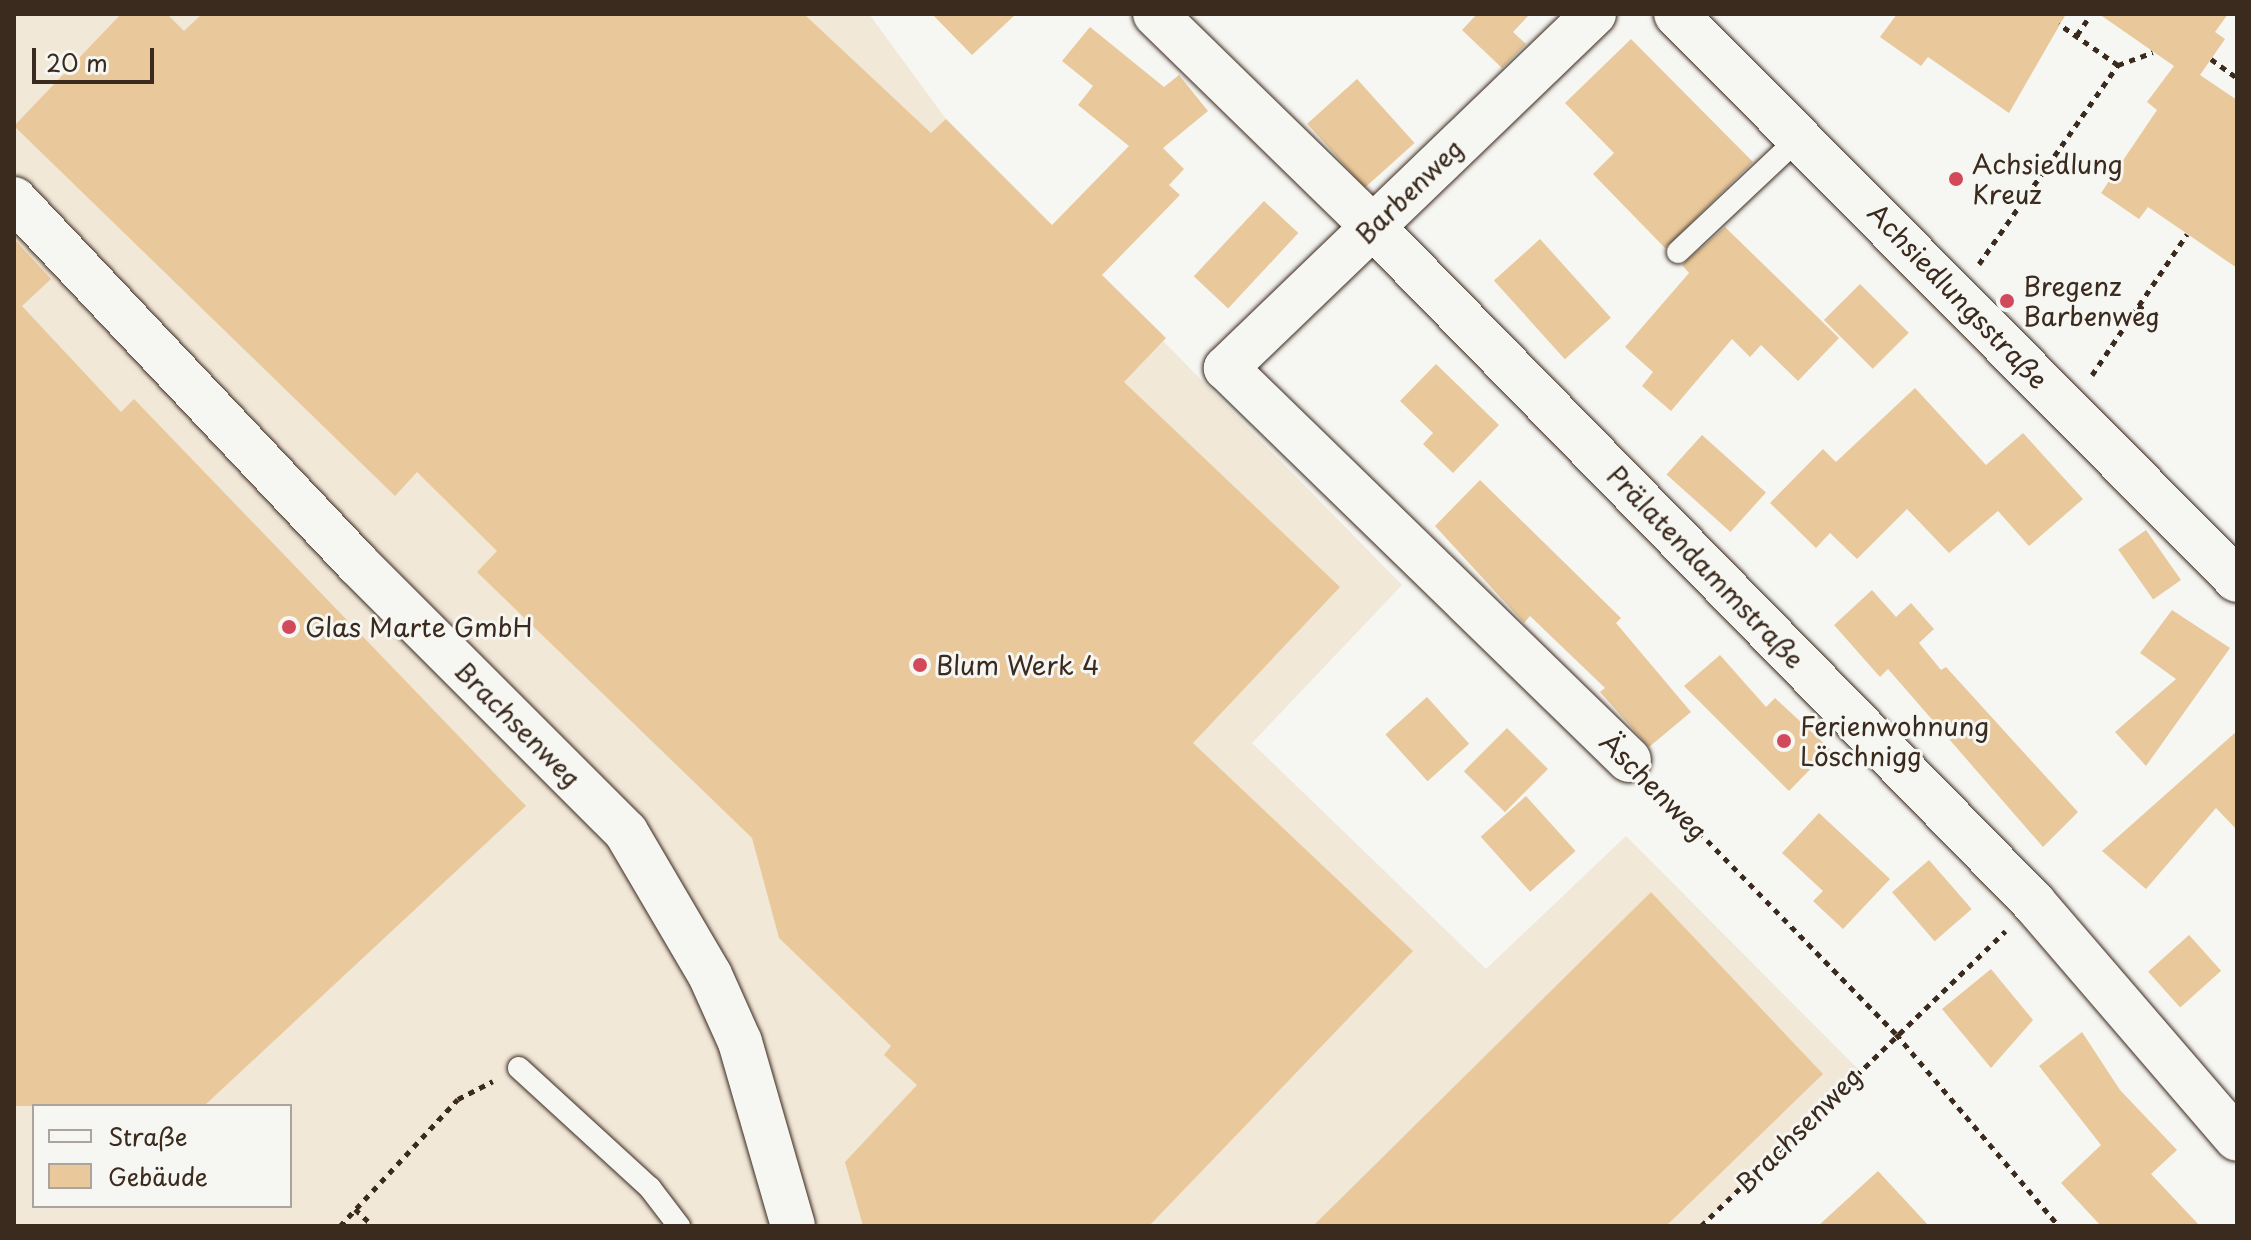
<!DOCTYPE html>
<meta charset="utf-8">
<style>
body{margin:0}
#map{position:relative;width:2251px;height:1240px;overflow:hidden;background:#f6f6f2;font-family:"Playpen Sans",sans-serif}
div>[style]{position:absolute}
.built>*{inset:0;background:#f2e8d8}
.building>*{inset:0;background:#e9c99b;transform-origin:0 0}
.path>*{height:5px;margin-top:-2.5px;transform-origin:0;background:repeating-linear-gradient(90deg,#3b2a1e 0 6px,transparent 0 12px)}
.roads{filter:drop-shadow(0 0 2px #3b2a1e) drop-shadow(0 0 2px #3b2a1e)}
.service>*{height:22px;margin:-11px;padding:0 11px;transform-origin:11px;border-radius:11px;background:#f6f6f2}
.minor>*{height:44px;margin:-22px;padding:0 22px;transform-origin:22px;border-radius:22px;background:#f6f6f2}
.dots>*{width:22px;height:22px;translate:-50% -50%;box-sizing:border-box;border:4px solid #f6f6f2;border-radius:50%}
span{translate:-50% -50%;white-space:nowrap;text-align:center;line-height:1.15;-webkit-text-stroke:6px #f6f6f2;paint-order:stroke}
.poi-label{font-size:26px;color:#3b2a1e}
.left{translate:0 -50%;text-align:left}
.street-label{font-size:26px;color:#3b2a1e}
.frame{position:absolute;inset:0;border:16px solid #3b2a1e;pointer-events:none}
.legend{position:absolute;left:32px;top:1104px;width:260px;height:104px;box-sizing:border-box;background:#f6f6f2;border:2px solid #aba49d;margin:0;padding:10px 14px;list-style:none;font-size:24px;color:#3b2a1e}
.legend li{display:flex;align-items:center;gap:16px;height:40px}
.legend b{width:40px;border:2px solid #aba49d}
.scale{position:absolute;left:32px;top:48px;width:122px;height:36px;box-sizing:border-box;border:4px solid #3b2a1e;border-top:0;padding-left:10px;font-size:24px;line-height:28px;white-space:nowrap;color:#3b2a1e;-webkit-text-stroke:6px #f6f6f2;paint-order:stroke}
</style>
<div id="map">
<div class="built">
<i style="clip-path:polygon(evenodd,14px 14px,869px 14px,946px 119px,1402px 585px,1252px 743px,1486px 969px,1626px 836px,1859px 1070px,1701px 1226px,14px 1226px,14px 14px,34px 1106px,290px 1106px,290px 1206px,34px 1206px,34px 1106px)"></i>
</div>
<div class="building">
<i style="clip-path:polygon(121px 14px,167px 14px,184px 31px,202px 14px,804px 14px,931px 133px,946px 119px,1052px 225px,1129px 146px,1078px 105px,1093px 86px,1062px 61px,1090px 27px,1164px 87px,1179px 75px,1208px 111px,1163px 148px,1184px 169px,1169px 185px,1180px 195px,1102px 275px,1166px 338px,1124px 382px,1340px 587px,1193px 743px,1413px 951px,1149px 1226px,863px 1226px,845px 1162px,917px 1085px,884px 1055px,891px 1046px,779px 938px,752px 838px,477px 572px,497px 551px,417px 472px,395px 496px,14px 126px)"></i>
<i style="clip-path:polygon(932px 14px,1016px 14px,972px 55px)"></i>
<i style="clip-path:polygon(1477px 14px,1530px 14px,1513px 32px,1526px 44px,1502px 68px,1462px 30px)"></i>
<i style="clip-path:polygon(1897px 14px,2066px 14px,2009px 113px,1928px 57px,1921px 66px,1880px 37px)"></i>
<i style="clip-path:polygon(2099px 14px,2228px 14px,2215px 32px,2225px 39px,2200px 75px,2237px 100px,2237px 268px,2148px 207px,2139px 219px,2101px 193px,2157px 110px,2147px 102px,2174px 66px)"></i>
<i style="clip-path:polygon(1631px 39px,1753px 162px,1665px 248px,1593px 174px,1614px 153px,1565px 103px)"></i>
<i style="left:1357px;top:79px;width:86px;height:67px;rotate:48deg"></i>
<i style="left:1264px;top:201px;width:47px;height:103px;rotate:43deg"></i>
<i style="clip-path:polygon(1725px 227px,1839px 338px,1798px 381px,1761px 345px,1750px 357px,1732px 339px,1671px 411px,1642px 386px,1653px 372px,1625px 347px,1689px 273px,1682px 265px)"></i>
<i style="clip-path:polygon(14px 239px,51px 279px,22px 306px,121px 412px,134px 399px,526px 806px,204px 1106px,14px 1106px)"></i>
<i style="left:1540px;top:239px;width:106px;height:62px;rotate:48deg"></i>
<i style="left:1860px;top:284px;width:69px;height:51px;rotate:45deg"></i>
<i style="clip-path:polygon(1436px 364px,1499px 425px,1453px 473px,1423px 444px,1433px 433px,1400px 401px)"></i>
<i style="clip-path:polygon(1915px 388px,1986px 465px,2023px 433px,2083px 499px,2029px 546px,1998px 511px,1949px 553px,1907px 509px,1857px 559px,1830px 533px,1816px 548px,1770px 503px,1823px 449px,1836px 462px)"></i>
<i style="left:1702px;top:435px;width:86px;height:53px;rotate:42deg"></i>
<i style="clip-path:polygon(1480px 480px,1621px 618px,1616px 623px,1691px 712px,1649px 747px,1600px 692px,1605px 688px,1530px 616px,1524px 623px,1435px 526px)"></i>
<i style="left:2146px;top:530px;width:61px;height:34px;rotate:55deg"></i>
<i style="clip-path:polygon(1872px 590px,1896px 617px,1911px 603px,1934px 629px,1919px 643px,1941px 670px,1946px 667px,2078px 812px,2043px 847px,1888px 669px,1880px 677px,1834px 625px)"></i>
<i style="clip-path:polygon(2172px 610px,2230px 648px,2146px 766px,2115px 732px,2176px 679px,2140px 653px)"></i>
<i style="clip-path:polygon(1720px 655px,1766px 707px,1775px 698px,1830px 749px,1789px 791px,1684px 686px)"></i>
<i style="left:1427px;top:697px;width:63px;height:56px;rotate:48deg"></i>
<i style="left:1507px;top:728px;width:58px;height:61px;rotate:45deg"></i>
<i style="clip-path:polygon(2237px 731px,2237px 830px,2216px 808px,2146px 889px,2102px 851px)"></i>
<i style="left:1526px;top:796px;width:74px;height:61px;rotate:48deg"></i>
<i style="clip-path:polygon(1819px 813px,1890px 879px,1843px 929px,1813px 901px,1823px 891px,1782px 853px)"></i>
<i style="left:1929px;top:860px;width:65px;height:49px;rotate:49deg"></i>
<i style="clip-path:polygon(1651px 892px,1823px 1074px,1666px 1226px,1313px 1226px)"></i>
<i style="left:2189px;top:935px;width:48px;height:55px;rotate:48deg"></i>
<i style="clip-path:polygon(1991px 969px,2033px 1020px,1991px 1068px,1942px 1009px)"></i>
<i style="clip-path:polygon(2082px 1032px,2120px 1090px,2177px 1150px,2151px 1174px,2200px 1226px,2101px 1226px,2061px 1183px,2101px 1145px,2039px 1066px)"></i>
<i style="clip-path:polygon(1878px 1171px,1929px 1226px,1818px 1226px)"></i>
</div>
<div class="path">
<i style="left:2077px;top:35px;width:18px;rotate:-56deg"></i>
<i style="left:2211px;top:59px;width:32px;rotate:36deg"></i>
<i style="left:2118px;top:65px;width:37px;rotate:-20deg"></i>
<i style="left:1979px;top:264px;width:243px;rotate:-55.1deg"></i>
<i style="left:2118px;top:65px;width:72px;rotate:-145.2deg"></i>
<i style="left:2138px;top:306px;width:24px;rotate:30deg"></i>
<i style="left:2092px;top:375px;width:170px;rotate:-56deg"></i>
<i style="left:1657px;top:789px;width:342px;rotate:45.7deg"></i>
<i style="left:1896px;top:1034px;width:252px;rotate:49.7deg"></i>
<i style="left:355px;top:1209px;width:25px;rotate:43deg"></i>
<i style="left:340px;top:1226px;width:173px;rotate:-47.1deg"></i>
<i style="left:458px;top:1099px;width:39px;rotate:-27deg"></i>
<i style="left:1701px;top:1226px;width:424px;rotate:-44.1deg"></i>
</div>
<div class="roads">
<div class="service">
<i style="left:1678px;top:252px;width:169px;rotate:-43.3deg"></i>
<i style="left:519px;top:1068px;width:178px;rotate:42.5deg"></i>
<i style="left:650px;top:1188px;width:48px;rotate:52.7deg"></i>
</div>
<div class="minor">
<i style="left:1155px;top:14px;width:303px;rotate:44.3deg"></i>
<i style="left:1372px;top:226px;width:947px;rotate:45.64deg"></i>
<i style="left:2034px;top:903px;width:311px;rotate:49.3deg"></i>
<i style="left:1594px;top:14px;width:511px;rotate:136.11deg"></i>
<i style="left:1226px;top:368px;width:562px;rotate:44.21deg"></i>
<i style="left:1676px;top:14px;width:797px;rotate:45.25deg"></i>
<i style="left:14px;top:199px;width:502px;rotate:46.7deg"></i>
<i style="left:358px;top:564px;width:379px;rotate:45deg"></i>
<i style="left:626px;top:832px;width:166px;rotate:59.6deg"></i>
<i style="left:710px;top:975px;width:73px;rotate:65.9deg"></i>
<i style="left:740px;top:1042px;width:191px;rotate:73.9deg"></i>
</div>
</div>
<div class="dots">
<i style="left:1956px;top:179px;background:#d1495b"></i>
<i style="left:2007px;top:301px;background:#d1495b"></i>
<i style="left:289px;top:627px;background:#d1495b"></i>
<i style="left:920px;top:665px;background:#d1495b"></i>
<i style="left:1784px;top:741px;background:#d1495b"></i>
</div>
<div class="poi-label">
<span class="left" style="left:1972px;top:179px">Achsiedlung<br>Kreuz</span>
<span class="left" style="left:2023px;top:301px">Bregenz<br>Barbenweg</span>
<span class="left" style="left:305px;top:627px">Glas Marte GmbH</span>
<span class="left" style="left:936px;top:665px">Blum Werk 4</span>
<span class="left" style="left:1800px;top:741px">Ferienwohnung<br>Löschnigg</span>
</div>
<div class="street-label">
<span style="left:1409px;top:191px;rotate:-44deg">Barbenweg</span>
<span style="left:1958px;top:296px;rotate:46deg">Achsiedlungsstraße</span>
<span style="left:1706px;top:567px;rotate:46deg">Prälatendammstraße</span>
<span style="left:518px;top:724px;rotate:45deg">Brachsenweg</span>
<span style="left:1654px;top:786px;rotate:45deg">Äschenweg</span>
<span style="left:1798px;top:1130px;rotate:-45deg">Brachsenweg</span>
</div>
<div class="frame"></div>
<ul class="legend">
<li><b style="height:10px;background:#f6f6f2"></b>Straße</li>
<li><b style="height:22px;background:#e9c99b"></b>Gebäude</li>
</ul>
<div class="scale">20 m</div>
</div>
